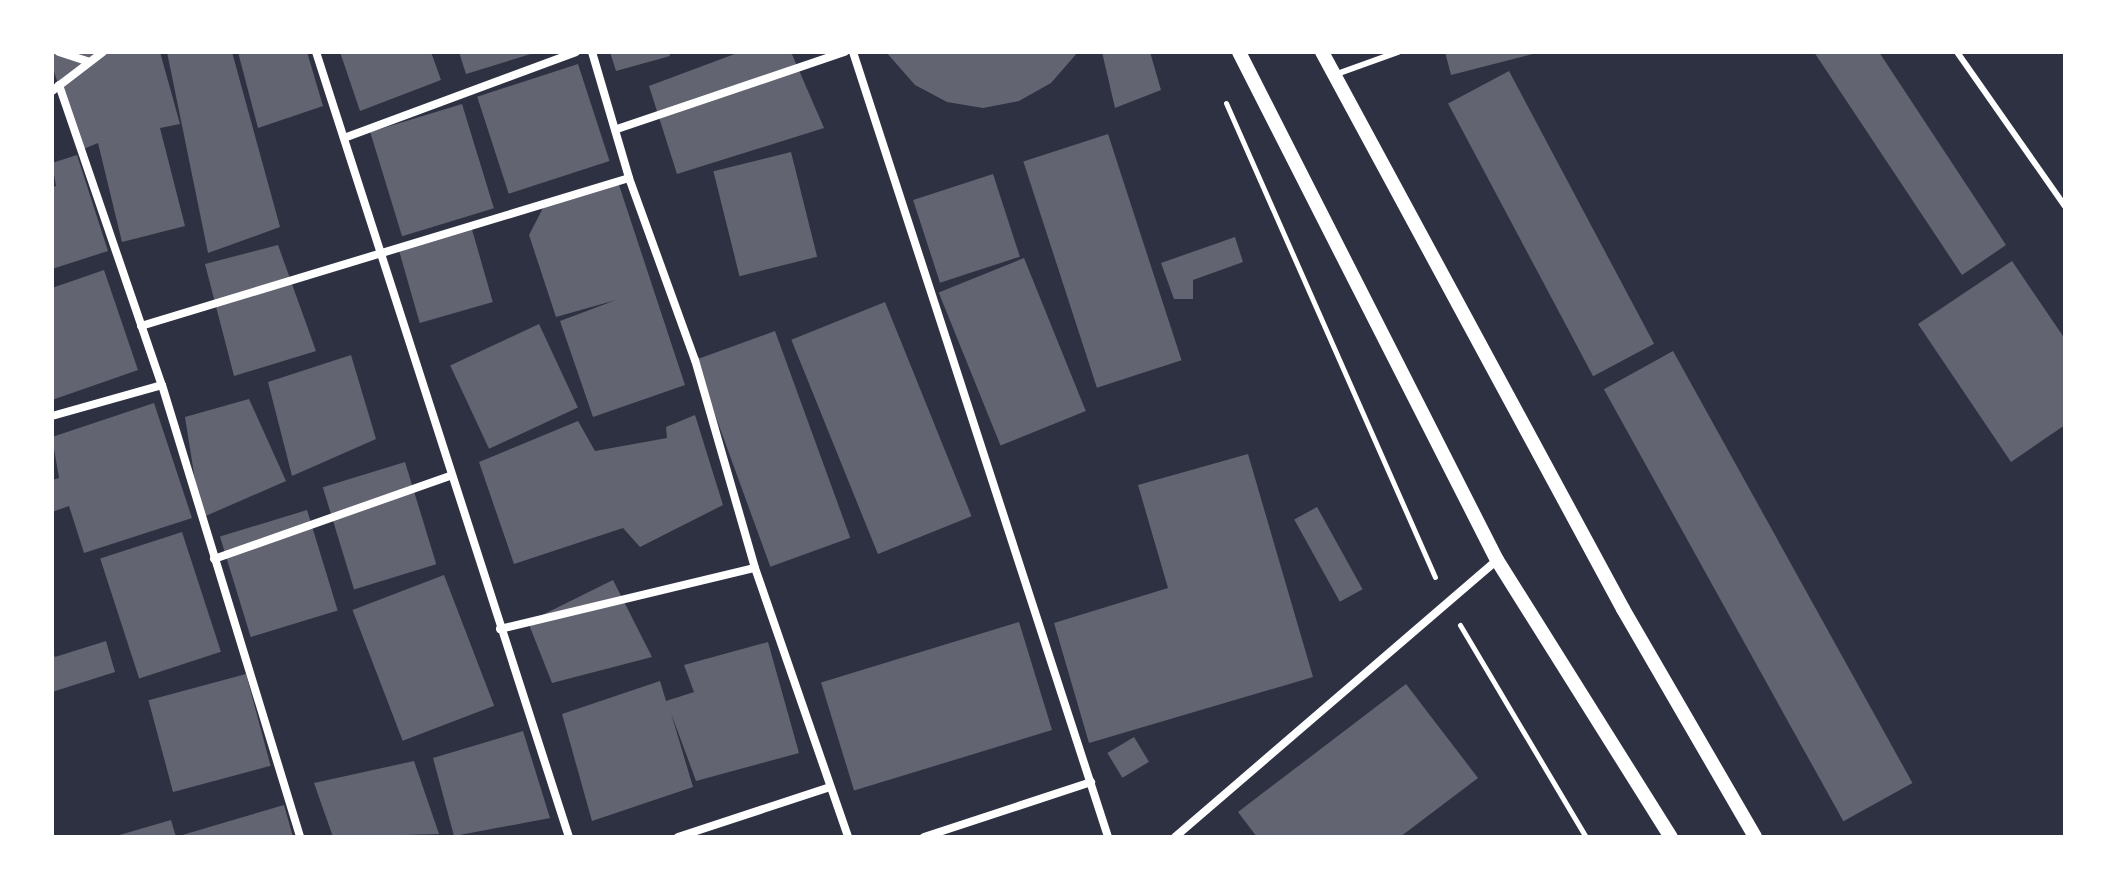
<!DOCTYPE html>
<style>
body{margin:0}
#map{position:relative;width:2117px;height:889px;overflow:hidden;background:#2d3142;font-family:"Nunito Sans",sans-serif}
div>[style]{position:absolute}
.building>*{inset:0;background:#626471;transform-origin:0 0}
.path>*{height:5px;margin:-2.5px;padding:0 2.5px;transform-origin:2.5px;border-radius:2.5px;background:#fff}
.service>*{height:6px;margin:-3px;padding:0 3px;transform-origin:3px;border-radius:3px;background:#fff}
.minor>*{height:8px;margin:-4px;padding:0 4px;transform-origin:4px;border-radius:4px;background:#fff}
.tertiary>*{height:14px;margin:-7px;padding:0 7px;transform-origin:7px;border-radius:7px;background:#fff}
span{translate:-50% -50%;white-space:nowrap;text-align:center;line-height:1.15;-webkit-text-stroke:6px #fff;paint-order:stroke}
.frame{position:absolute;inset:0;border:54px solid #fff;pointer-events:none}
</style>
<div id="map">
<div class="building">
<i style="clip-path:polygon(52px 52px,160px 52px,180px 124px,160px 128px,185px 226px,122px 242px,98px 143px,81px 150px,52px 66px)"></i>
<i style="clip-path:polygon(167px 52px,232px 52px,280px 227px,208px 253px)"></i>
<i style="clip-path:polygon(238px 52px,307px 52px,323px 106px,258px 128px)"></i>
<i style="clip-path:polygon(340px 52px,431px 52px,441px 80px,360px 111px)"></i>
<i style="clip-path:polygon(459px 52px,534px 52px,534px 53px,466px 74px)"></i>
<i style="clip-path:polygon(610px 52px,669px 52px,670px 56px,616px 71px)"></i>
<i style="clip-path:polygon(740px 52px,791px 52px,824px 128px,677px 174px,649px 86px)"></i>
<i style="clip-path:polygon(886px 52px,1078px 52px,1051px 83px,1019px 101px,983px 108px,947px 102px,915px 85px)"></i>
<i style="clip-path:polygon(1102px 52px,1150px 52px,1161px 90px,1115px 108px)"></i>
<i style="clip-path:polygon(1445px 52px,1537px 52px,1537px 53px,1451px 75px)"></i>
<i style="clip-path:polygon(1814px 52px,1879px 52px,2006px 245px,1962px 275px)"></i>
<i style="left:578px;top:64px;width:102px;height:106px;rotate:72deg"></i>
<i style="left:1509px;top:71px;width:309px;height:69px;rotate:62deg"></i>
<i style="left:462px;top:104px;width:109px;height:96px;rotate:73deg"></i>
<i style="left:1108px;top:134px;width:238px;height:89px;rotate:72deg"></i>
<i style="left:791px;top:152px;width:108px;height:80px;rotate:76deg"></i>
<i style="clip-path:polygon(77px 155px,108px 251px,52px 269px,52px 187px,56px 186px,52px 163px)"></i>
<i style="left:993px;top:174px;width:87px;height:84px;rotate:72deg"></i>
<i style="clip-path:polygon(618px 182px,685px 385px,593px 417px,560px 321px,616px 300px,556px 317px,529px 235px,544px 206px)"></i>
<i style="left:471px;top:226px;width:79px;height:76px;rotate:74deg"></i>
<i style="clip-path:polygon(1235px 237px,1243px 262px,1193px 280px,1193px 299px,1174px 299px,1161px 263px)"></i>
<i style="clip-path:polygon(278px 245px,316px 351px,234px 376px,205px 264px)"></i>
<i style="left:1024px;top:258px;width:165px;height:92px;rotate:68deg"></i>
<i style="clip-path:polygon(2012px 261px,2065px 339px,2065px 425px,2011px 462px,1918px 324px)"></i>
<i style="clip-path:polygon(104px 270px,138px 370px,52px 400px,52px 288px)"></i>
<i style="left:885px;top:302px;width:231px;height:101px;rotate:68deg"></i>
<i style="left:539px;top:324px;width:92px;height:98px;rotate:65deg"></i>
<i style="left:775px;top:331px;width:220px;height:85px;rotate:70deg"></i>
<i style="left:1673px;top:351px;width:494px;height:79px;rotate:61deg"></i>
<i style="clip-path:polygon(351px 355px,376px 439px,292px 476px,268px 382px)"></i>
<i style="clip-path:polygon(249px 399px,286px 481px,201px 518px,185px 417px)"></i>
<i style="clip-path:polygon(154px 403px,192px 518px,84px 553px,69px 506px,52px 512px,52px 480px,59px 478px,52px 437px)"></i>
<i style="clip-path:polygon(695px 415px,723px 505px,640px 547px,623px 528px,514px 564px,479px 462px,578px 421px,595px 451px,667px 438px,666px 427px)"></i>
<i style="clip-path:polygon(1248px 454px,1313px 677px,1089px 743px,1054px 623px,1168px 588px,1138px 485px)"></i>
<i style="left:405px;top:462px;width:107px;height:86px;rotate:73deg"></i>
<i style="left:1317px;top:507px;width:94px;height:26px;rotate:61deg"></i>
<i style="left:307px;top:510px;width:105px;height:91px;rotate:73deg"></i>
<i style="left:182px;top:532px;width:126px;height:86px;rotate:72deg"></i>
<i style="left:444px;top:575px;width:140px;height:98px;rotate:69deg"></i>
<i style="clip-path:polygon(613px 580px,652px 657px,552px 683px,528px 622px)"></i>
<i style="left:1019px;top:622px;width:113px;height:207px;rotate:73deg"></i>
<i style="clip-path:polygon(106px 641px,115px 672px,52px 692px,52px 651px,55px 657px)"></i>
<i style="clip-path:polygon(768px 642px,799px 753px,696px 781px,671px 713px,693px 787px,592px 821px,562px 714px,660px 681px,666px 701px,694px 692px,684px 665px)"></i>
<i style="left:246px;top:674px;width:95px;height:101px;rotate:75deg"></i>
<i style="clip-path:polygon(1406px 684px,1478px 778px,1400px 837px,1257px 837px,1238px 812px)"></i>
<i style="clip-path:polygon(523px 731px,550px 818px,454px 836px,433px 758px)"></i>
<i style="left:1134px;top:737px;width:29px;height:31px;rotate:59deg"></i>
<i style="clip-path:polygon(414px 761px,439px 834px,333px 837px,314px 783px)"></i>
<i style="clip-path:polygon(284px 805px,293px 837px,179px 837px,179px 836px)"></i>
<i style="clip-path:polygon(171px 820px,176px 837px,116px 837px,116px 836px)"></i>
</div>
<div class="path">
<i style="left:1226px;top:103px;width:518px;rotate:66.21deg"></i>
<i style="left:1460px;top:625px;width:247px;rotate:59.3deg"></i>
</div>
<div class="service">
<i style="left:1957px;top:52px;width:188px;rotate:55deg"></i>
<i style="left:1334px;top:75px;width:68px;rotate:-19.8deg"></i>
</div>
<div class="minor">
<i style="left:59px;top:52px;width:32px;rotate:18deg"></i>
<i style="left:316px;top:52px;width:825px;rotate:72.14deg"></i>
<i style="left:592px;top:52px;width:131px;rotate:73.6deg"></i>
<i style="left:629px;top:178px;width:194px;rotate:70.1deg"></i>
<i style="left:695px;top:360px;width:216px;rotate:73.9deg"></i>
<i style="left:755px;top:568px;width:285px;rotate:70.9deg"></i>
<i style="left:853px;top:52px;width:825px;rotate:72deg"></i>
<i style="left:59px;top:85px;width:317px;rotate:71.1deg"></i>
<i style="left:162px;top:385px;width:473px;rotate:73deg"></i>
<i style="left:52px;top:91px;width:64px;rotate:-37.4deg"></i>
<i style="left:617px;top:129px;width:240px;rotate:-18.7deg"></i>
<i style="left:344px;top:138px;width:247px;rotate:-20.3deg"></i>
<i style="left:141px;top:326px;width:510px;rotate:-16.87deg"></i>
<i style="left:52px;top:416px;width:114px;rotate:-15.7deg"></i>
<i style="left:214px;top:559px;width:250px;rotate:-19.4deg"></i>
<i style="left:500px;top:629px;width:262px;rotate:-13.5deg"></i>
<i style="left:678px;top:837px;width:157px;rotate:-18.2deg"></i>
<i style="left:924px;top:837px;width:176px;rotate:-18.2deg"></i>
<i style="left:1175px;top:837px;width:425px;rotate:-40.7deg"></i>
</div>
<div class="tertiary">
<i style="left:1239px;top:52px;width:570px;rotate:63.08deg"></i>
<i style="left:1497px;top:560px;width:327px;rotate:57.9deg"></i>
<i style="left:1322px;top:52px;width:633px;rotate:61.61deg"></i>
<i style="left:1623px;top:609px;width:263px;rotate:59.9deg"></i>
</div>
<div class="frame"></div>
</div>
